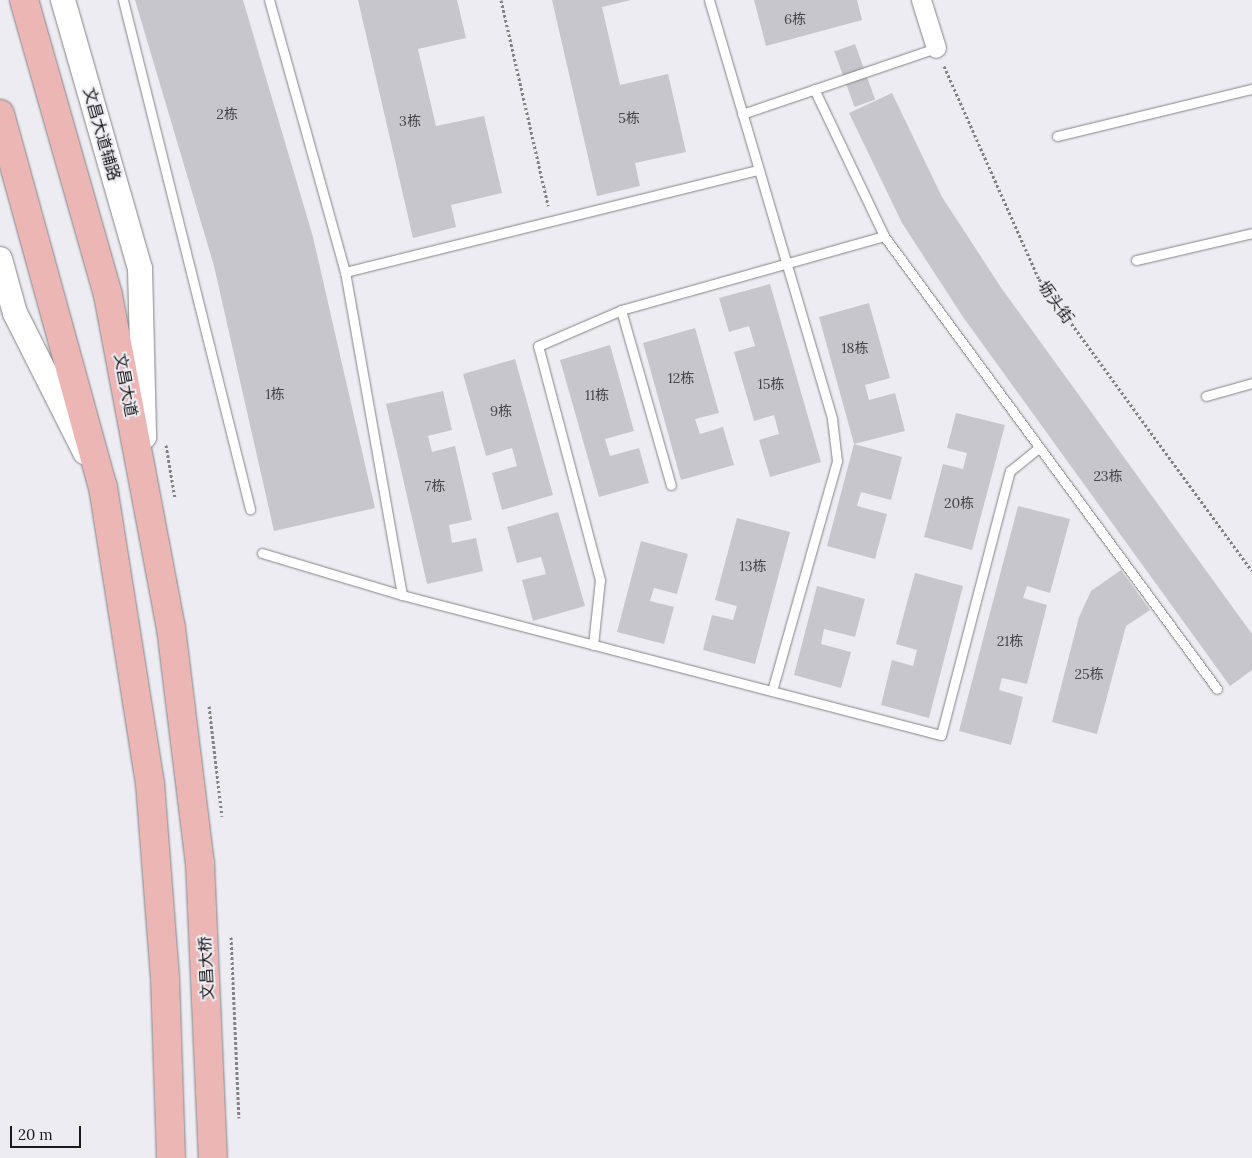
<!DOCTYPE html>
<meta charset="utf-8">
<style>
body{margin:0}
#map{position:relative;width:1252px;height:1158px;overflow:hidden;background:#ececf2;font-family:Lora,"Noto Sans SC",serif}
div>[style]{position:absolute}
.building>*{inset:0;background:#c7c6cc;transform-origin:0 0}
.path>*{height:3px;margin-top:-1.5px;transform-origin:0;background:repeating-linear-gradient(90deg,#828286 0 2.5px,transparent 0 5px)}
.roads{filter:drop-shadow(0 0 1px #838388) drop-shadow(0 0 1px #838388)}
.service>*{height:9px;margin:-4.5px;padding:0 4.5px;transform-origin:4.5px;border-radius:4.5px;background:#fff}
.minor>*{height:19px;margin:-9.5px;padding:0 9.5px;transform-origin:9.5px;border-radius:9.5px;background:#fff}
.tertiary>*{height:24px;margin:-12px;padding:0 12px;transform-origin:12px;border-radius:12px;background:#fff}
.primary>*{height:28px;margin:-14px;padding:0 14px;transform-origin:14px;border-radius:14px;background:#ecb6b5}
span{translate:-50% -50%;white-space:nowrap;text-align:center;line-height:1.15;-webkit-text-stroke:4px #ececf2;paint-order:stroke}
.number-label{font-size:14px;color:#454548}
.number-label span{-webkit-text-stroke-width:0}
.street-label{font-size:16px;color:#1a1a1c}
.scale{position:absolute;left:10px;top:1126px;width:71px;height:22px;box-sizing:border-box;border:2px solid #1a1a1c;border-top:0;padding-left:6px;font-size:15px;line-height:18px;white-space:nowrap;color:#1a1a1c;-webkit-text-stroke:4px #ececf2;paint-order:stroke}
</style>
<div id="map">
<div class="building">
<i style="clip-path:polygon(135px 0,243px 0,313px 237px,375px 508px,274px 531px,214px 266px)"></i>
<i style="clip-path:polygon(358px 0,457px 0,466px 38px,418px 49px,436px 126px,484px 116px,502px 193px,451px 205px,456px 227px,413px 238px)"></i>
<i style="clip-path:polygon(552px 0,631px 0,602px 7px,620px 85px,668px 74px,686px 152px,635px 163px,640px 186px,597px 196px)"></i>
<i style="clip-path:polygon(754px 0,857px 0,862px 20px,766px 46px)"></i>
<i style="left:855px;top:44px;width:59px;height:22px;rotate:70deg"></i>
<i style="clip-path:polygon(892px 93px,942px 197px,1002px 289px,1252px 634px,1252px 670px,1230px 686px,963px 317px,902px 223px,849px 113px)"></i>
<i style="clip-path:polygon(770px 284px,821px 462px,770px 477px,759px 440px,779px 434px,774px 415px,754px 421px,734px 352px,755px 346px,749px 326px,729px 332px,719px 298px)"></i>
<i style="clip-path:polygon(869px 303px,890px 378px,865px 385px,869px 400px,895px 393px,905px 431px,854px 444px,902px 457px,891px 500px,861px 492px,857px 506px,887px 514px,875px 559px,827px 546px,854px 444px,819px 317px)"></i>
<i style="clip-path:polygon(695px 328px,719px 413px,695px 419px,700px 434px,723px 427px,734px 465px,681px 480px,643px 343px)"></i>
<i style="clip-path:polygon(610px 345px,634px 431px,605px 439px,610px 456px,639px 448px,649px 483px,599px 497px,560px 360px)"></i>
<i style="clip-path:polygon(515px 359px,553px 495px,502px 510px,492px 473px,517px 466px,512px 448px,486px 456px,463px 374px)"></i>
<i style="clip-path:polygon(443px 391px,452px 430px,428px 436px,432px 452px,455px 446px,472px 520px,449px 525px,452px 543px,476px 538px,483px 571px,427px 584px,386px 404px)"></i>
<i style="clip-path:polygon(956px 413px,1005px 425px,972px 550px,924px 537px,943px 464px,963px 469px,967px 453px,947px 448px)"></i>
<i style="clip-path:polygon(1018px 506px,1070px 519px,1050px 593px,1027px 586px,1023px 598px,1047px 605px,1027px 684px,1002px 678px,999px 690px,1023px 697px,1011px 745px,959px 731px)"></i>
<i style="clip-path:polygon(558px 512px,585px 606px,533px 621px,522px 580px,546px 574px,541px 557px,517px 563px,507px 527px)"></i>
<i style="clip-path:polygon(737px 518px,790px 532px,755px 664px,703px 650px,712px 615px,733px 620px,737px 606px,715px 600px)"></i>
<i style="clip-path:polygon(641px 541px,688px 554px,677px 594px,654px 588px,650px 601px,674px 607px,664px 644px,617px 632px)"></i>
<i style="clip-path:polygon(1121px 570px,1150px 610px,1126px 626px,1097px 734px,1052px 722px,1079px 617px,1091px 591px)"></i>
<i style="clip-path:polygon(915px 573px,963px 586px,929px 718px,881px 705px,892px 660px,913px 666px,917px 650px,896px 644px)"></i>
<i style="clip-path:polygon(817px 586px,865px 599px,855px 637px,824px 629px,821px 644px,851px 652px,841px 688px,794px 675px)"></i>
</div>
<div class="path">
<i style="left:501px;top:0;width:211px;rotate:77.1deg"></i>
<i style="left:944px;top:66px;width:233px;rotate:66deg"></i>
<i style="left:1039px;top:279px;width:361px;rotate:53.9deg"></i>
<i style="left:166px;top:445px;width:54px;rotate:80.4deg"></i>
<i style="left:209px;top:706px;width:111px;rotate:83.3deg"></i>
<i style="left:231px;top:937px;width:181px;rotate:87.5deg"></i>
</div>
<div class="roads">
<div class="service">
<i style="left:123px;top:0;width:525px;rotate:75.99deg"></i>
<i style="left:709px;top:0;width:437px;rotate:73.6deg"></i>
<i style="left:832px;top:419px;width:42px;rotate:83.2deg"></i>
<i style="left:837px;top:461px;width:239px;rotate:105.8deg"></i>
<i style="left:814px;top:89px;width:163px;rotate:64.5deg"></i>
<i style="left:884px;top:236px;width:562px;rotate:53.68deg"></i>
<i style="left:742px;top:114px;width:205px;rotate:-18.8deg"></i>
<i style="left:1057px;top:136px;width:201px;rotate:-13.6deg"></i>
<i style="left:1136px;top:260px;width:119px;rotate:-13.1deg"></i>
<i style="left:345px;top:272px;width:424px;rotate:-13.9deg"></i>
<i style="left:621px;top:310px;width:182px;rotate:74.1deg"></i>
<i style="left:1206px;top:396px;width:48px;rotate:-15.8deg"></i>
<i style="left:262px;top:553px;width:146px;rotate:16.7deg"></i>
<i style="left:402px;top:595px;width:328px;rotate:-100deg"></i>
<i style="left:345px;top:272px;width:282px;rotate:-105.6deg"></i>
<i style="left:402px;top:595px;width:557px;rotate:14.56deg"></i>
<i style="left:941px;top:735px;width:273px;rotate:-75.4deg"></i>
<i style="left:1010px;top:471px;width:35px;rotate:-39deg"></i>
<i style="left:593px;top:645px;width:65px;rotate:-83.9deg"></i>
<i style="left:600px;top:580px;width:242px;rotate:-104.8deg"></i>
<i style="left:538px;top:346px;width:90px;rotate:-23.4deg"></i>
<i style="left:621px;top:310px;width:273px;rotate:-15.7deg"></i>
</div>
<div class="minor">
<i style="left:921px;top:0;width:50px;rotate:72.6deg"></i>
</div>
<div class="tertiary">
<i style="left:63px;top:0;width:279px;rotate:74deg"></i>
<i style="left:140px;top:268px;width:169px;rotate:88.6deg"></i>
<i style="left:0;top:259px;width:56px;rotate:74.5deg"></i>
<i style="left:15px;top:313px;width:156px;rotate:63.3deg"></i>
</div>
<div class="primary">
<i style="left:24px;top:0;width:307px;rotate:74.1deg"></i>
<i style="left:108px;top:295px;width:339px;rotate:79.3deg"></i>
<i style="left:171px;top:628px;width:237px;rotate:83deg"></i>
<i style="left:200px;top:863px;width:295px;rotate:87.5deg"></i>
<i style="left:0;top:114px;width:387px;rotate:74.6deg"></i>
<i style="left:103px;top:487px;width:300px;rotate:81deg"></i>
<i style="left:150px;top:783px;width:195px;rotate:85.6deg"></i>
<i style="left:165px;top:977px;width:181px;rotate:88.1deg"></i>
</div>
</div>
<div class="number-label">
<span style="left:795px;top:19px">6栋</span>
<span style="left:227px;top:114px">2栋</span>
<span style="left:629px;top:118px">5栋</span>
<span style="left:410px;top:121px">3栋</span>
<span style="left:855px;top:348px">18栋</span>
<span style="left:681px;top:378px">12栋</span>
<span style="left:771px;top:384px">15栋</span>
<span style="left:275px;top:394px">1栋</span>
<span style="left:597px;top:395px">11栋</span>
<span style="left:501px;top:411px">9栋</span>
<span style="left:1108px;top:476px">23栋</span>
<span style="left:435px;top:486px">7栋</span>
<span style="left:959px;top:503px">20栋</span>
<span style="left:753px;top:566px">13栋</span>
<span style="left:1010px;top:641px">21栋</span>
<span style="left:1089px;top:674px">25栋</span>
</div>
<div class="street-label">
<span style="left:102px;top:134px;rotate:74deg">文昌大道辅路</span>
<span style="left:1056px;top:302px;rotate:54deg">坜头街</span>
<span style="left:126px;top:385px;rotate:79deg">文昌大道</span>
<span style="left:206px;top:968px;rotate:-93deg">文昌大桥</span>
</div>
<div class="scale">20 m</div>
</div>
